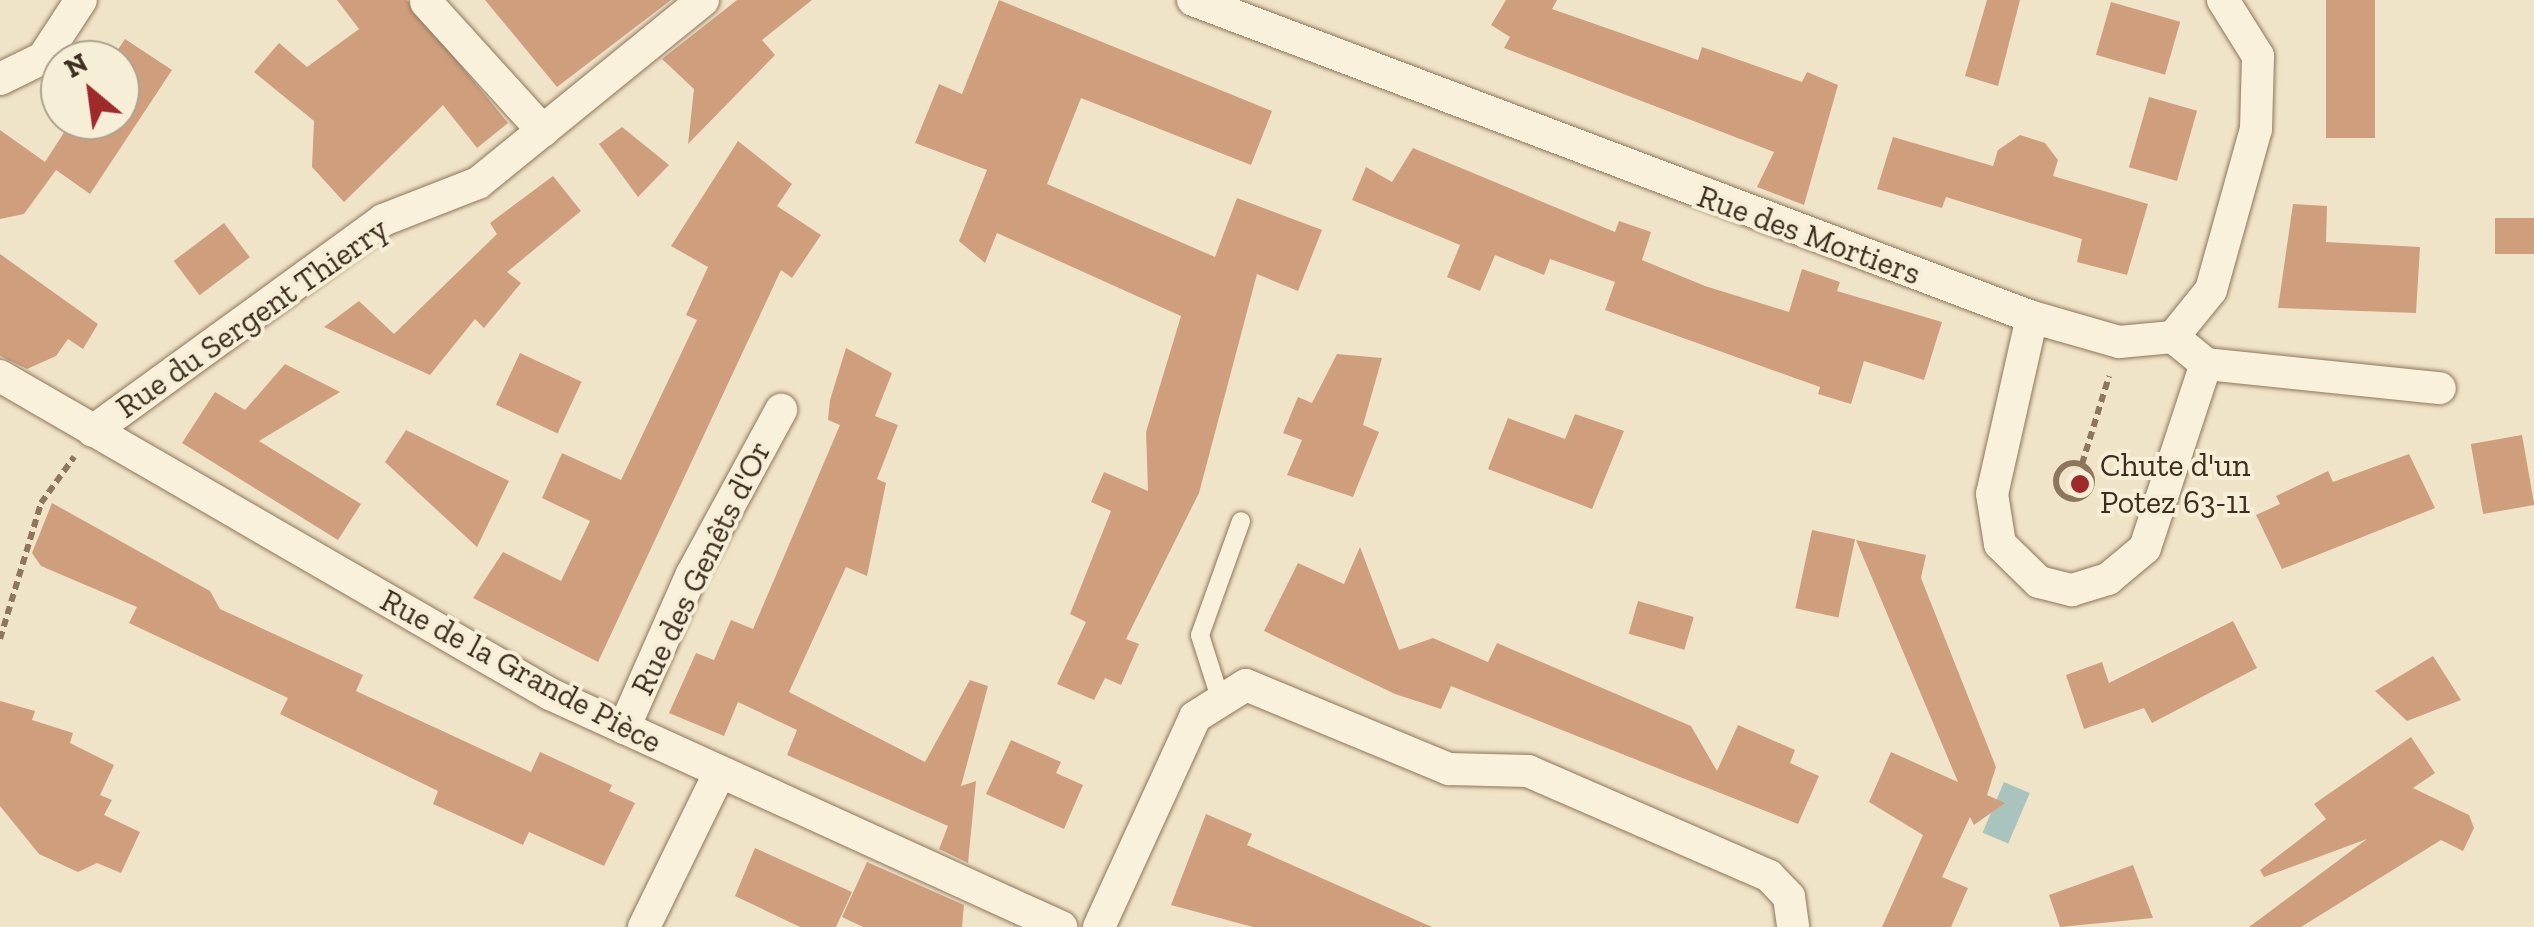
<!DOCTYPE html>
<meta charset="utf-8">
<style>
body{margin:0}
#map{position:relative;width:2534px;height:927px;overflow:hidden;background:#f0e4c8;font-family:"Zilla Slab",serif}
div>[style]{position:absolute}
.water>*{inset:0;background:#a9c4bc;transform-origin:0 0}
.building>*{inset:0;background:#cf9f7d;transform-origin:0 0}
.path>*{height:6px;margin-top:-3px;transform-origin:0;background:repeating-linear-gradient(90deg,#8d765c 0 8px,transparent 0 13px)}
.path>.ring{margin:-3px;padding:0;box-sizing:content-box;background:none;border:6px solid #8d765c;border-radius:50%}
.roads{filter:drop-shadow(0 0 2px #8d765c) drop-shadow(0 0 2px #8d765c)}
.service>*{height:18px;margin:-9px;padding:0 9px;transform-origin:9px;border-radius:9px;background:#faf1dc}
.minor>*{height:32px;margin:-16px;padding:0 16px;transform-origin:16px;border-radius:16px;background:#faf1dc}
.dots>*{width:28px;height:28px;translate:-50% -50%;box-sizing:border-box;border:5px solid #f7eed8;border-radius:50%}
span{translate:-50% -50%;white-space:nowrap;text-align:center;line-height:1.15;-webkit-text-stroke:8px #f7eed8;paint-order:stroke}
.street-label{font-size:32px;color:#3d2e20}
.poi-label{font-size:32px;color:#3d2e20}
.left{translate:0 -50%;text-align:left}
.north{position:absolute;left:40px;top:40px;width:100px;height:100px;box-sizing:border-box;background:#f7eed8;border:2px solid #ada18e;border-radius:50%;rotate:331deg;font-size:28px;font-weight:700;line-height:40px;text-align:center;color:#3d2e20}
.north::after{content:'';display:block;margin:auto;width:35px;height:45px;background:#9e2a2b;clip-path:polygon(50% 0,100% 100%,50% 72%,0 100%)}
</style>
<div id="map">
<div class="water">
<i style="left:2004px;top:782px;width:28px;height:55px;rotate:23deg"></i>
</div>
<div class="building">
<i style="clip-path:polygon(337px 0,407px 0,508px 123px,477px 148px,443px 105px,344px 202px,312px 167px,314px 121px,254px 72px,279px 43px,307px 67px,359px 29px)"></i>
<i style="clip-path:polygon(485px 0,671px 0,557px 87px)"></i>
<i style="clip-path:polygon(737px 0,812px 0,762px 40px,775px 55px,688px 144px,694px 89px,662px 59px)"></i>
<i style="clip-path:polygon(999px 0,1272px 111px,1251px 165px,1081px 98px,1047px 184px,1215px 257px,1237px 198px,1322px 230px,1298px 291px,1257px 274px,1199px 493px,1126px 639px,1139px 644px,1121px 685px,1105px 678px,1094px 700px,1057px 684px,1086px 622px,1070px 614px,1111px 511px,1091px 502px,1104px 472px,1148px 491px,1146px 432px,1181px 316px,997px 233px,985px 263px,959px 241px,987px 170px,915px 143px,939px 84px,962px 94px)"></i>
<i style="clip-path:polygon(1506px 0,1557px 0,1552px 9px,1698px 60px,1702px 47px,1802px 82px,1807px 72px,1838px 85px,1804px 205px,1757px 187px,1774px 152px,1504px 48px,1510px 37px,1491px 25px)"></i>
<i style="clip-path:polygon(1987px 0,2020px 0,1998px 86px,1965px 76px)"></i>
<i style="left:2326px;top:0;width:49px;height:138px"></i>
<i style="left:2111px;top:2px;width:72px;height:55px;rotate:16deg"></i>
<i style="clip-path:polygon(125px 39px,172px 70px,90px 194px,56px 170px,24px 214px,0 219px,0 130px,45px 162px,72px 120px,120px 120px,120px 60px,111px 60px)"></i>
<i style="left:2149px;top:97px;width:50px;height:73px;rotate:16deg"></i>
<i style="clip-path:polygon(622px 127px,669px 165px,638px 197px,599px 144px)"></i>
<i style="clip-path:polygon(2020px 135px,2045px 143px,2058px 160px,2053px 176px,2148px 204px,2127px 275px,2077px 262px,2082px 239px,1946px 197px,1942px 208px,1877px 189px,1893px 137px,1993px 166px,1998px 150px)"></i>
<i style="clip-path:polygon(738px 141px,792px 184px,777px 206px,821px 235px,792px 278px,781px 270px,598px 662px,473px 598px,503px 552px,561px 581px,590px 521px,542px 498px,562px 453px,621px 480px,697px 320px,686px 315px,708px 267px,671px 246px)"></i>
<i style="clip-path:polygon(1413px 148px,1615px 232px,1619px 221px,1651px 232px,1642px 260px,1705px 286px,1789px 312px,1802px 269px,1840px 282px,1837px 291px,1942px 322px,1924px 380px,1864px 361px,1851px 404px,1818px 394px,1820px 387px,1605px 310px,1615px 282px,1550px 259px,1544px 275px,1495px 255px,1480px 291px,1447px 277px,1460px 245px,1352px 200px,1366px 167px,1392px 182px)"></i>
<i style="clip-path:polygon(553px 176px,581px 211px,507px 272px,521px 283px,484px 328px,475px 319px,430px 375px,324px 327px,359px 301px,394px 334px,497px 234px,490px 223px)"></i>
<i style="clip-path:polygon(2293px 204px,2327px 206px,2326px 242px,2420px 247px,2416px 313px,2278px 308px)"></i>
<i style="left:2534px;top:218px;width:36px;height:39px;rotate:90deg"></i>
<i style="left:224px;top:223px;width:43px;height:63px;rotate:53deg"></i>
<i style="clip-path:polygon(0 254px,98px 324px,83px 349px,68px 339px,56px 356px,27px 369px,0 356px)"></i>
<i style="clip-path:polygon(846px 348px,892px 373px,875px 416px,898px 425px,877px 479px,886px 483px,867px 576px,846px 567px,789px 692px,925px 762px,970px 680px,988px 686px,961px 786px,976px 781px,968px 863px,939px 849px,948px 826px,787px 755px,797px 730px,738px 702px,724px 736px,669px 713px,696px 653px,714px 660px,731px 620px,753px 629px,840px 425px,828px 420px,830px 400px)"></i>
<i style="left:520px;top:353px;width:68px;height:57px;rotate:25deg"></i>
<i style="clip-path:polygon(1337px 354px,1382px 358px,1363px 425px,1379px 432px,1353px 497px,1287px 475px,1302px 440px,1283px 433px,1298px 397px,1312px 403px)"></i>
<i style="clip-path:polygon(285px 364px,340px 392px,259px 441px,361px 504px,338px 540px,182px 443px,215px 392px,245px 410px)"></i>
<i style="clip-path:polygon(1575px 414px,1624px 431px,1592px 509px,1488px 469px,1508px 418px,1565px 439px)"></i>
<i style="clip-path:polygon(406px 430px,509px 481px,477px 547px,385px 462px)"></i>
<i style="left:2522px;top:435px;width:71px;height:52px;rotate:80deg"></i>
<i style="clip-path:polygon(2409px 454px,2435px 508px,2282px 569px,2256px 515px,2280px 504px,2276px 496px,2328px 471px,2333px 482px)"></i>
<i style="clip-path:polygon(52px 503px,210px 591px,220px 609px,363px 675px,356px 691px,531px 772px,540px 752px,612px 785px,609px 791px,635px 803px,604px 866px,529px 832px,523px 845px,433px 804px,438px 791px,280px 714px,288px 698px,129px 623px,137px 607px,41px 566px,32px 553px)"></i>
<i style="left:1812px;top:530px;width:44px;height:80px;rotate:12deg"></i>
<i style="clip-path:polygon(1856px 540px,1926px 555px,1921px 578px,1996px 767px,1987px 795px,2005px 803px,1974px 825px,1970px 817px,1942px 877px,1968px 888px,1951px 927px,1882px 927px,1923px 835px,1869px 802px,1891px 752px,1958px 782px)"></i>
<i style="clip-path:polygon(1360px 547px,1399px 650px,1433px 638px,1488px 662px,1497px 643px,1691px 726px,1717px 771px,1738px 725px,1795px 750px,1790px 763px,1819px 776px,1798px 824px,1451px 686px,1441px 709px,1395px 694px,1264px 631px,1298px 563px,1344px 584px)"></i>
<i style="left:1638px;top:601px;width:58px;height:34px;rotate:16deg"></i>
<i style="clip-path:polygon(2233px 621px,2257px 668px,2152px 723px,2144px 708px,2084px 729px,2066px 675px,2102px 662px,2109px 683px)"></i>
<i style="clip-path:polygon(2433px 656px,2461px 700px,2407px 721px,2375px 691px)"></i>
<i style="clip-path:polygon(0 701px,35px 711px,32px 720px,73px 733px,70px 743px,114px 765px,100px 795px,112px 800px,104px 815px,140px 832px,121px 873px,97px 863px,78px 872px,39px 854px,0 806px)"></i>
<i style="clip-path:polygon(2411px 737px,2435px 773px,2413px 788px,2469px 815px,2474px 828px,2463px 851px,2441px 840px,2301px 927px,2249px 927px,2367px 839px,2264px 877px,2260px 870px,2326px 819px,2314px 804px)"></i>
<i style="clip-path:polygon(1011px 740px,1061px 762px,1056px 773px,1083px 785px,1064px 829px,986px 794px)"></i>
<i style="clip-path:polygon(1206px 814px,1252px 834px,1247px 845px,1432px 927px,1253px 927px,1171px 905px)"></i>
<i style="clip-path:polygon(755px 848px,852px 892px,836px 927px,800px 927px,735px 896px)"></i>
<i style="clip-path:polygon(867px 862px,964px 905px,962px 927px,863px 927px,842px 917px)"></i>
<i style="clip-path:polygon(2133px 865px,2153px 918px,2060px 927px,2049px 895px)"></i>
</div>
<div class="path">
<i class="ring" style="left:2056px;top:463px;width:30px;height:30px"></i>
<i style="left:2082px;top:464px;width:92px;rotate:-72.9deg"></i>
<i style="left:0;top:639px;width:142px;rotate:-73.2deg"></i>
<i style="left:41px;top:503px;width:57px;rotate:-54.3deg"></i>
</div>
<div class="roads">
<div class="service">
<i style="left:1221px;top:701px;width:69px;rotate:-107.7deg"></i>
<i style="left:1200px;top:635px;width:121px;rotate:-70.2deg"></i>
</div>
<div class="minor">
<i style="left:1193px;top:0;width:897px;rotate:20.7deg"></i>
<i style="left:2032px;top:317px;width:91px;rotate:16deg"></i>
<i style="left:2119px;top:342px;width:54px;rotate:-5.3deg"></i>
<i style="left:2173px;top:337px;width:43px;rotate:39.3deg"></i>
<i style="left:2206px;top:364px;width:235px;rotate:5.9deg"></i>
<i style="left:426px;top:2px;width:174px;rotate:47.8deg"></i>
<i style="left:0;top:79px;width:48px;rotate:-26deg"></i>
<i style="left:43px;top:58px;width:69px;rotate:-56.8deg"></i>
<i style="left:2032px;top:317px;width:181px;rotate:102.7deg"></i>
<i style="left:1992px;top:494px;width:51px;rotate:80.9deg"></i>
<i style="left:2000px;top:544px;width:54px;rotate:44.3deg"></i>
<i style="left:2039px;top:582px;width:34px;rotate:14deg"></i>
<i style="left:2072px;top:590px;width:38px;rotate:-17deg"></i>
<i style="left:2108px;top:579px;width:48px;rotate:-40deg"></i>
<i style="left:2145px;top:548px;width:194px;rotate:-71.7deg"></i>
<i style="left:2173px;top:337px;width:60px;rotate:-51deg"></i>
<i style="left:2211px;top:290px;width:167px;rotate:-74.4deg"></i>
<i style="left:2256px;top:129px;width:73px;rotate:-88.4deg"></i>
<i style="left:2258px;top:56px;width:66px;rotate:-122deg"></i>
<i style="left:0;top:376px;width:635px;rotate:30.04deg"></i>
<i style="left:550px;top:694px;width:562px;rotate:24.51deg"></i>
<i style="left:93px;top:431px;width:359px;rotate:-36deg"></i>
<i style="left:383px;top:220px;width:102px;rotate:-21.3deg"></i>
<i style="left:478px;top:183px;width:290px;rotate:-39.1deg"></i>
<i style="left:624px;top:728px;width:168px;rotate:-66.2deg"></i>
<i style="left:692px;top:574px;width:187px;rotate:-61.5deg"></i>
<i style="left:644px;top:927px;width:170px;rotate:-63.9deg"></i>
<i style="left:1099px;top:927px;width:231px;rotate:-65.4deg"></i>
<i style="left:1195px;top:717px;width:60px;rotate:-32.1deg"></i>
<i style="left:1246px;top:685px;width:220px;rotate:22.5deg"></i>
<i style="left:1449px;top:769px;width:79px;rotate:1.5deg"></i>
<i style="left:1528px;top:771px;width:263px;rotate:23.5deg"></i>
<i style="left:1769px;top:876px;width:29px;rotate:46deg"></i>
<i style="left:1789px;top:897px;width:30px;rotate:82deg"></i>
</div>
</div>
<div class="dots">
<i style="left:2080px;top:484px;background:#9e2a2b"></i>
</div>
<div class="street-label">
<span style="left:1809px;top:235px;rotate:20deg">Rue des Mortiers</span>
<span style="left:252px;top:318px;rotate:-35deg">Rue du Sergent Thierry</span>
<span style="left:701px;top:568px;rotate:-64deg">Rue des Genêts d'Or</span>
<span style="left:521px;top:671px;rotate:28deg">Rue de la Grande Pièce</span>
</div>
<div class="poi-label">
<span class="left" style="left:2100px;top:484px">Chute d'un<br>Potez 63-11</span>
</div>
<div class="north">N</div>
</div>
